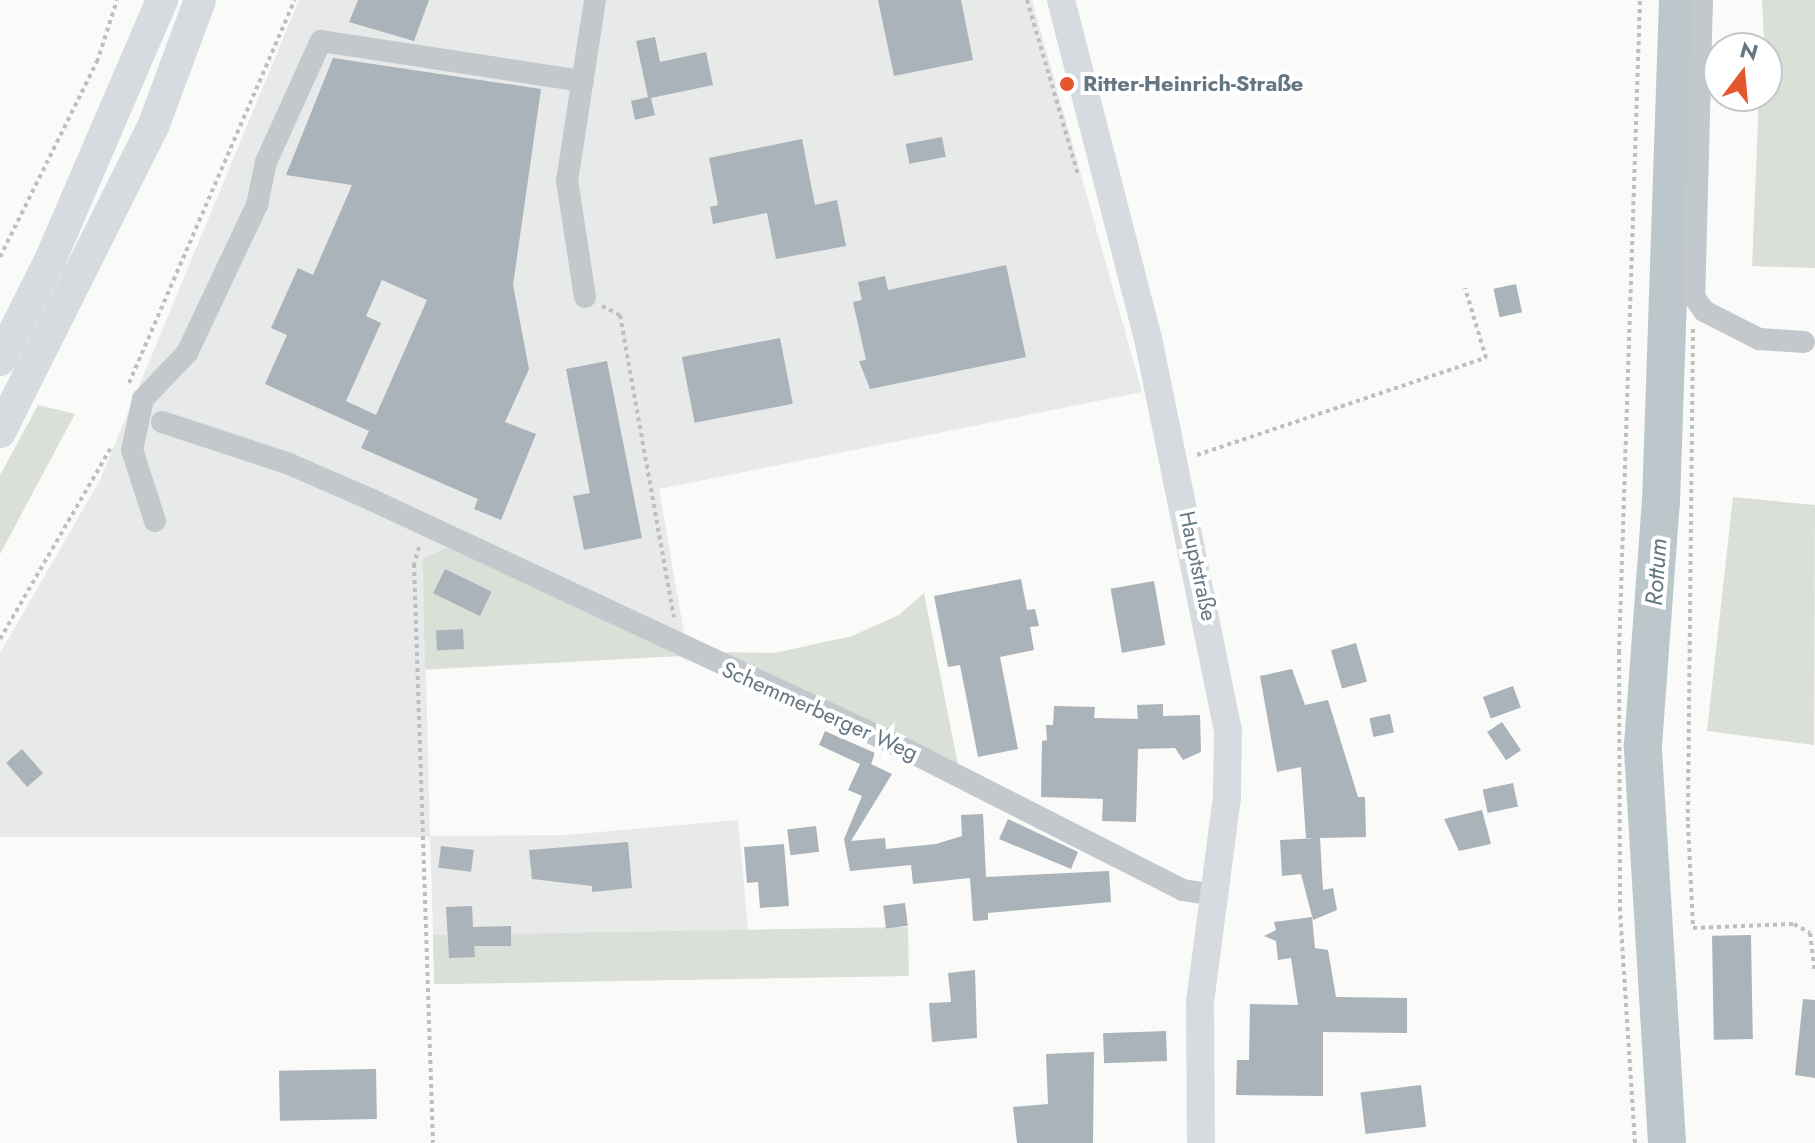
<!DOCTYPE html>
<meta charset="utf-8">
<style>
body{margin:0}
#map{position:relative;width:1815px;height:1143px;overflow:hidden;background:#fafaf8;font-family:Jost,sans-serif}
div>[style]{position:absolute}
.built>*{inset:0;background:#e8e9e9}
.green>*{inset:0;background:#dadfd7;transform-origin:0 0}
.river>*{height:38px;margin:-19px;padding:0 19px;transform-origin:19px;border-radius:19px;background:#bbc7cb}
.building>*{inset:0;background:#aab3b9;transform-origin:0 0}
.path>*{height:4px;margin-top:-2px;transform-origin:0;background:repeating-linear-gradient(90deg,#bbbfc2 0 4px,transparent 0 8px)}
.minor>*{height:22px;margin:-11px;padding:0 11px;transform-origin:11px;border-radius:11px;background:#c3c8cc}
.major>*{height:28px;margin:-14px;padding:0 14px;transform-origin:14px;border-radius:14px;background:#d6dbdf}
.highway>*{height:32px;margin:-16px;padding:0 16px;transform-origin:16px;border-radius:16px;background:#d6dbdf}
.dots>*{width:22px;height:22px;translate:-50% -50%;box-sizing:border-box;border:4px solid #fff;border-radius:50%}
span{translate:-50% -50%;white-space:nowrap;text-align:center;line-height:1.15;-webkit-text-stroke:8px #fff;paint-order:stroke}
.poi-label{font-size:22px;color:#657683;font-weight:700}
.left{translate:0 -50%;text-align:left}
.street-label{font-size:22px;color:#657683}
.water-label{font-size:24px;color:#60757c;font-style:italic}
.north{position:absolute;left:1703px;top:32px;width:80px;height:80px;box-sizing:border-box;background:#fff;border:2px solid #c1c8cd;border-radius:50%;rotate:16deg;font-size:22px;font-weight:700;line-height:32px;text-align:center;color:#657683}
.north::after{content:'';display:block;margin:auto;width:28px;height:36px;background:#e4572e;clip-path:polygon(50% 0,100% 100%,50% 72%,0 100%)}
</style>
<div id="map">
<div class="built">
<i style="clip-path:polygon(299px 0,1032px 0,1142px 392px,659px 489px,689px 662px,679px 656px,426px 670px,430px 836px,565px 835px,738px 820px,749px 939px,434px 961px,430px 837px,0 837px,0 653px,100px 480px)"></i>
</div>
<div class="green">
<i style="clip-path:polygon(1762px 0,1815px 0,1815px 268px,1752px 266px,1759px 96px,1767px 96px)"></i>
<i style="clip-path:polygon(38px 405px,75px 414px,0 554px,0 475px)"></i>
<i style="clip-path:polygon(1733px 497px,1815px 505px,1814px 745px,1707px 731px)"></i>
<i style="clip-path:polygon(450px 546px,680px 656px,425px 669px,423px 559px)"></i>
<i style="clip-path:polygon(924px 593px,958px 765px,717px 652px,774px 653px,852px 636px,899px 615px)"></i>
<i style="left:908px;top:927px;width:49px;height:475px;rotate:89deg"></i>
</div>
<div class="river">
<i style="left:1667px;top:1143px;width:399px;rotate:-93.5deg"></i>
<i style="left:1643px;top:745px;width:244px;rotate:-85.8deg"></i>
<i style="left:1661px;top:502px;width:502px;rotate:-88.06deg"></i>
</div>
<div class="building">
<i style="clip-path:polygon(358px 0,429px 0,414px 41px,349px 22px)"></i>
<i style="clip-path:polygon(878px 0,961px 0,973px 60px,894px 76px)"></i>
<i style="clip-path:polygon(655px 37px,660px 62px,706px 52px,713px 85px,651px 98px,655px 115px,635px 120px,631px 101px,648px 97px,636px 41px)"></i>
<i style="clip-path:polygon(evenodd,333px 58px,541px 89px,513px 285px,529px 369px,505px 422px,536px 434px,501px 520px,474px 509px,478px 499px,361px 448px,369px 431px,265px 384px,287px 335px,271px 328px,298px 268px,313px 275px,352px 185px,286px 175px,333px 58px,382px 280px,427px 300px,376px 415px,346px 401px,381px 323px,366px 316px,382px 280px)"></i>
<i style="left:942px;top:137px;width:20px;height:37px;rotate:79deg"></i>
<i style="clip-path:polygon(802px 139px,815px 205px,837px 200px,846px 246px,776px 259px,767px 213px,713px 224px,710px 207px,718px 205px,709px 158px)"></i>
<i style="clip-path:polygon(1006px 265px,1026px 357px,870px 389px,859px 361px,866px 360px,853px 302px,862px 300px,858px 282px,885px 276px,888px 290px)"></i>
<i style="left:1516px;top:284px;width:29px;height:23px;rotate:78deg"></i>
<i style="left:780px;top:338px;width:67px;height:100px;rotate:79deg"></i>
<i style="clip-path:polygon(607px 361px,642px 538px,584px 550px,573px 496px,590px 493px,566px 369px)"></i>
<i style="left:445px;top:569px;width:52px;height:27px;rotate:26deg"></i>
<i style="clip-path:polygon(1021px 579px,1027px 610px,1035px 609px,1039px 626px,1030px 627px,1034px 650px,1000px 657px,1018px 749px,978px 757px,960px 665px,948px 667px,934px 596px)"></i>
<i style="left:1154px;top:581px;width:65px;height:44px;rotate:80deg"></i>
<i style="left:463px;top:629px;width:20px;height:27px;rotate:87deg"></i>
<i style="left:1356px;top:643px;width:40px;height:26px;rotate:74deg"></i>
<i style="clip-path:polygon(1292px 669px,1305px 705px,1328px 700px,1358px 797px,1365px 797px,1366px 837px,1320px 838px,1323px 890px,1333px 888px,1337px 910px,1313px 920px,1301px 874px,1282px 876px,1280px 840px,1317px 838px,1306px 838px,1301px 767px,1277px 772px,1260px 676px)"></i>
<i style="left:1513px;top:686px;width:23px;height:32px;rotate:70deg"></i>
<i style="clip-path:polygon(1163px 704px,1163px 716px,1200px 715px,1201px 752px,1183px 760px,1175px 748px,1138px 749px,1136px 822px,1102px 821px,1103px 799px,1041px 797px,1042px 741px,1047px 740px,1046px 725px,1053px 725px,1054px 706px,1095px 707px,1094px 718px,1138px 719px,1137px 705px)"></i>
<i style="left:1390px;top:714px;width:19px;height:21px;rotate:78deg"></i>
<i style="left:1502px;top:722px;width:34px;height:18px;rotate:56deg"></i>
<i style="clip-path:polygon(825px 731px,875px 753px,871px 764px,892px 774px,851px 841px,885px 838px,886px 849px,936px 844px,962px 836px,961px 815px,983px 814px,986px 877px,1109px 871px,1111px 902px,988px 913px,988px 920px,973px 921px,970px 878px,913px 884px,911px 865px,850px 871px,844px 839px,862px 796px,848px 790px,860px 764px,819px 745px)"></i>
<i style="left:22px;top:749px;width:32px;height:21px;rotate:49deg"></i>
<i style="left:1513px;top:783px;width:24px;height:31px;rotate:78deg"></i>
<i style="clip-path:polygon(1482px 810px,1491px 844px,1459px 851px,1444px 819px)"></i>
<i style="clip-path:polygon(1008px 819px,1078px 852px,1071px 869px,999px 839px)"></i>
<i style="left:816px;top:826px;width:26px;height:29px;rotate:83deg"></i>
<i style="clip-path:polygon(628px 842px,632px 888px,592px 892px,592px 886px,532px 879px,529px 850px)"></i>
<i style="clip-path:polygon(784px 844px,789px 906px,760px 908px,758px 882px,747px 883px,744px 847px)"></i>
<i style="left:441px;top:846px;width:33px;height:22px;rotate:7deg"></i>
<i style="left:905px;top:903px;width:23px;height:22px;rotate:83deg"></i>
<i style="clip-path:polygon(472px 906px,473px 927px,511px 926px,511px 946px,474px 946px,475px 957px,449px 958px,446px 907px)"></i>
<i style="clip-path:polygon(1312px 917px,1315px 948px,1328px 950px,1336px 997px,1407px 998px,1407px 1033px,1323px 1032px,1323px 1096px,1236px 1095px,1237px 1060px,1249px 1060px,1250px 1004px,1298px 1005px,1291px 958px,1278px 960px,1276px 941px,1264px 936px,1276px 930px,1274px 922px)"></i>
<i style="left:1751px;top:935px;width:104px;height:39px;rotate:89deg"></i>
<i style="clip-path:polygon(975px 970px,977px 1038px,932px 1042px,929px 1003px,951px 1002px,948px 973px)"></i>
<i style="clip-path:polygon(1803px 999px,1815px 1000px,1815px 1078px,1795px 1075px)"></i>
<i style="left:1166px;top:1031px;width:30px;height:63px;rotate:88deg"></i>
<i style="clip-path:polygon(1094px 1052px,1093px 1143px,1017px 1143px,1013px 1107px,1048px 1104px,1046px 1054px)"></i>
<i style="left:376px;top:1069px;width:50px;height:97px;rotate:89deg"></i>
<i style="left:1421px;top:1085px;width:42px;height:61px;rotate:83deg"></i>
</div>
<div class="path">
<i style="left:1027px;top:0;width:181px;rotate:73.7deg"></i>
<i style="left:0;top:257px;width:218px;rotate:-63.6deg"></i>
<i style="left:97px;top:62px;width:65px;rotate:-72.1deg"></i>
<i style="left:602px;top:306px;width:20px;rotate:27deg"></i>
<i style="left:620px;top:315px;width:307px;rotate:79.9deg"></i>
<i style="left:1693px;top:329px;width:495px;rotate:90.6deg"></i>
<i style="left:1688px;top:824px;width:104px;rotate:87.2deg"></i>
<i style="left:1693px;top:928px;width:101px;rotate:-2.3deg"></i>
<i style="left:1794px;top:924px;width:18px;rotate:29deg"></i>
<i style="left:1810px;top:933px;width:39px;rotate:83deg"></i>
<i style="left:129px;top:383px;width:417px;rotate:-66.6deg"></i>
<i style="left:1197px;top:455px;width:305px;rotate:-18.6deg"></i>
<i style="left:1486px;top:358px;width:73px;rotate:-106.7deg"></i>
<i style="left:419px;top:547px;width:18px;rotate:106deg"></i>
<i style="left:414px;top:564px;width:579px;rotate:88.12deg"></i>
<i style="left:0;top:639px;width:220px;rotate:-59.9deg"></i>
<i style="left:1635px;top:1143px;width:232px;rotate:-93.7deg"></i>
<i style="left:1620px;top:911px;width:258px;rotate:-90.2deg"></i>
<i style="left:1619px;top:653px;width:653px;rotate:-88.16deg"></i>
</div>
<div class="minor">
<i style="left:1702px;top:0;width:297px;rotate:91.5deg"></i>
<i style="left:1694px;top:297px;width:17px;rotate:54deg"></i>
<i style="left:1704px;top:311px;width:62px;rotate:27deg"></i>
<i style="left:1759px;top:339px;width:45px;rotate:3.8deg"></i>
<i style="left:585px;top:297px;width:117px;rotate:-98.8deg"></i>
<i style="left:567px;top:181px;width:183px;rotate:-81.2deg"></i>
<i style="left:162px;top:422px;width:132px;rotate:18.2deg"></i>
<i style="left:287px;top:463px;width:93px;rotate:23.5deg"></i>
<i style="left:372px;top:500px;width:584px;rotate:25.03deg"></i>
<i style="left:901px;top:747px;width:316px;rotate:26.9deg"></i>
<i style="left:1183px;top:890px;width:30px;rotate:9deg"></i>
<i style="left:155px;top:521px;width:75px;rotate:-107.9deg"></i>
<i style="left:132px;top:450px;width:52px;rotate:-77.8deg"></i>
<i style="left:143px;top:399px;width:64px;rotate:-46.3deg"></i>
<i style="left:187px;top:353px;width:164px;rotate:-64.7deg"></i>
<i style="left:257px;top:205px;width:44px;rotate:-78.2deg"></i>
<i style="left:266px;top:162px;width:133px;rotate:-65.6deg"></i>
<i style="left:321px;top:41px;width:265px;rotate:8.7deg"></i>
</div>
<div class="major">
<i style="left:1061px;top:0;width:349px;rotate:75.6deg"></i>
<i style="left:1148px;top:338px;width:400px;rotate:78.5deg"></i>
<i style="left:1228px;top:730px;width:67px;rotate:90.9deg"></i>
<i style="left:1227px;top:797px;width:208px;rotate:97.5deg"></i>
<i style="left:1200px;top:1003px;width:140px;rotate:89.6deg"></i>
</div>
<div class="highway">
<i style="left:0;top:360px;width:114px;rotate:-63.4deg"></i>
<i style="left:51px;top:258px;width:281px;rotate:-66.7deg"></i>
<i style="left:0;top:432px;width:341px;rotate:-63.4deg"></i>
<i style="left:153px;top:127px;width:135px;rotate:-69.7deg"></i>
</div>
<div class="dots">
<i style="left:1067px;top:84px;background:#e4572e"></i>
</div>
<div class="poi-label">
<span class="left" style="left:1083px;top:84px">Ritter-Heinrich-Straße</span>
</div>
<div class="street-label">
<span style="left:1198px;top:566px;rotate:78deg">Hauptstraße</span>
<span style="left:820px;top:711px;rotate:24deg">Schemmerberger Weg</span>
</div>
<div class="water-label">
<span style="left:1656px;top:572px;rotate:-86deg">Rottum</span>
</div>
<div class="north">N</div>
</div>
